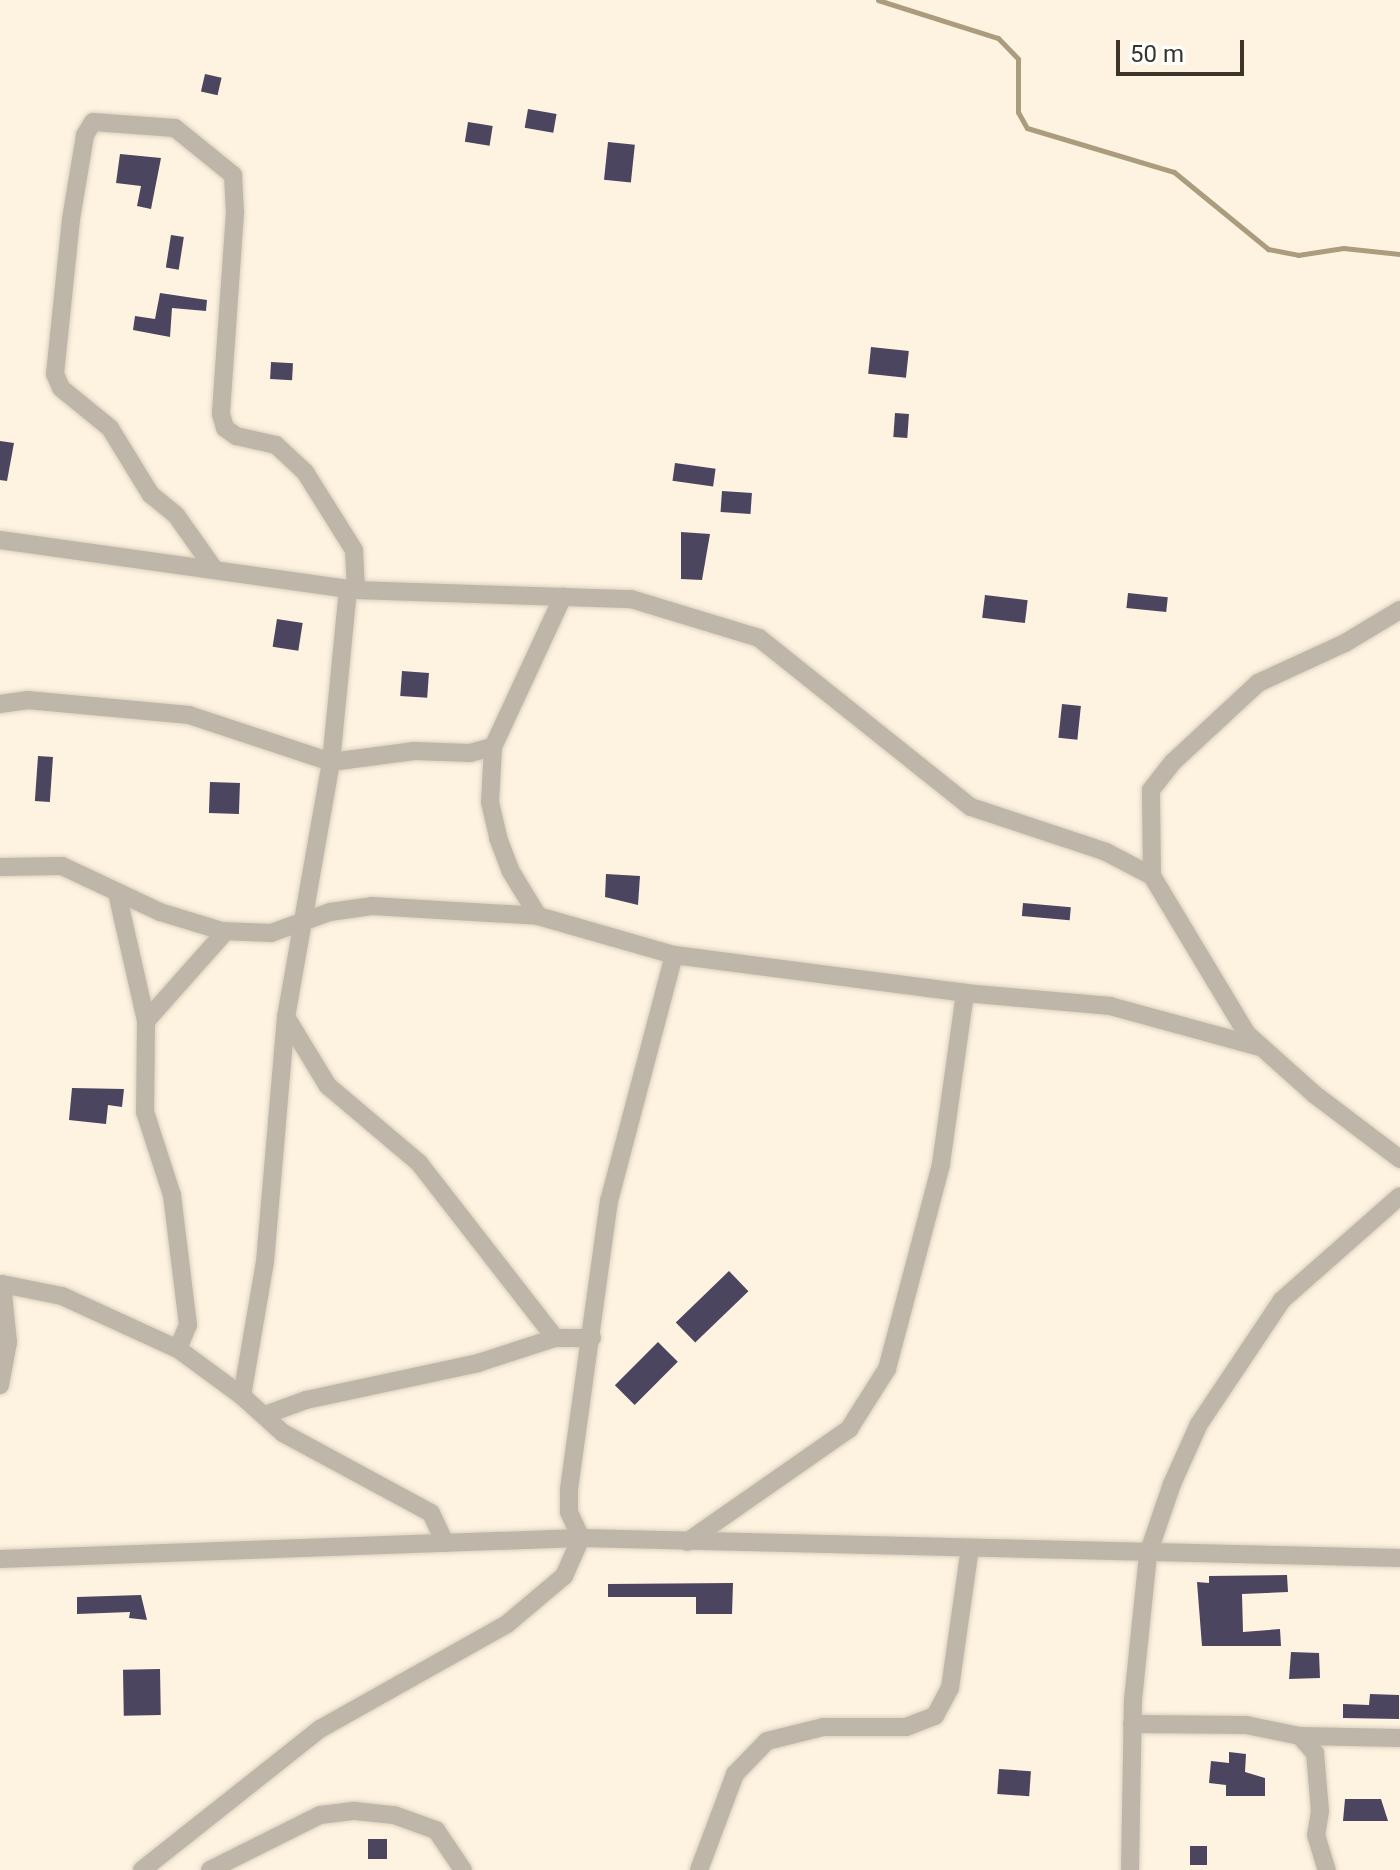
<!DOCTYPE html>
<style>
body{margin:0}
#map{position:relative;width:1400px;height:1870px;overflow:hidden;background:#fef3e0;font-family:Roboto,sans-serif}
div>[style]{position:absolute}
.stream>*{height:5px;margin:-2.5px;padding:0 2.5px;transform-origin:2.5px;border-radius:2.5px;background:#ac9c7e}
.building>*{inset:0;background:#4c455f;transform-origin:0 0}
.roads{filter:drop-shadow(0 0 2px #dbd1bf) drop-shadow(0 0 2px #dbd1bf)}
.minor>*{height:18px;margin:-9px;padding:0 9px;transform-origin:9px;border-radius:9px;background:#beb7a9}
span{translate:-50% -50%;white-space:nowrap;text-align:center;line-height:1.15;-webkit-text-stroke:8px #fff;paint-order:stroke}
.scale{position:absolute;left:1116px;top:40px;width:128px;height:36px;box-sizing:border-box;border:4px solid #3b3428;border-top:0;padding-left:10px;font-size:24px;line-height:28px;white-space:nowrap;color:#3b3428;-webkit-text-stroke:6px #fff;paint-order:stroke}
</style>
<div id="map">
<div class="stream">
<i style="left:878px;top:0;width:126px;rotate:17.6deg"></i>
<i style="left:998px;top:38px;width:29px;rotate:46deg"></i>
<i style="left:1018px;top:59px;width:53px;rotate:90deg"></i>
<i style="left:1018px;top:112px;width:18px;rotate:61deg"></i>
<i style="left:1027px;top:128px;width:153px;rotate:16.7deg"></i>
<i style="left:1174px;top:172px;width:122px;rotate:39.3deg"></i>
<i style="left:1268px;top:249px;width:31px;rotate:11deg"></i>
<i style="left:1298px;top:255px;width:46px;rotate:-8.8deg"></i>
<i style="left:1343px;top:248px;width:57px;rotate:6deg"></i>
</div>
<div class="building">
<i style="left:205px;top:74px;width:17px;height:18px;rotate:13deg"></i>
<i style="left:528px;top:109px;width:29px;height:19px;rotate:10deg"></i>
<i style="left:468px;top:122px;width:25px;height:20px;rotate:9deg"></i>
<i style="left:608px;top:142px;width:27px;height:38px;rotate:6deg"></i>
<i style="clip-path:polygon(120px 154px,161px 158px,151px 209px,137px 206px,141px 186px,116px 183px)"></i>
<i style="left:171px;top:235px;width:13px;height:33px;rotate:9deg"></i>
<i style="clip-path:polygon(160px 293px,207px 300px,206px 311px,172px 308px,170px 337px,133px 330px,135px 316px,155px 319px)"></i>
<i style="left:871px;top:347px;width:38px;height:27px;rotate:6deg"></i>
<i style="left:271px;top:362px;width:22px;height:17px;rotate:3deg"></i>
<i style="left:895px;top:413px;width:14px;height:24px;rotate:4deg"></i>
<i style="clip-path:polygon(0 441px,14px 443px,7px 481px,0 480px)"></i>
<i style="left:675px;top:463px;width:41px;height:18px;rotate:8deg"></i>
<i style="left:722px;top:491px;width:30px;height:21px;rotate:4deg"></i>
<i style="clip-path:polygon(681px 532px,710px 534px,702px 580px,681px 579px)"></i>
<i style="left:1128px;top:593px;width:40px;height:15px;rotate:6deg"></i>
<i style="left:985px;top:595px;width:43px;height:23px;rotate:7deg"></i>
<i style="left:277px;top:619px;width:26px;height:28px;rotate:9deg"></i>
<i style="left:402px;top:671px;width:27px;height:25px;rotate:4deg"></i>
<i style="left:1062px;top:704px;width:19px;height:34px;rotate:6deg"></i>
<i style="left:38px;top:756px;width:15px;height:45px;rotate:4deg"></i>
<i style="left:210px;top:782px;width:30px;height:31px;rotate:2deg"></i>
<i style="clip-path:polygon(606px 874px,640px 876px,638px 905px,605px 897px)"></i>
<i style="left:1023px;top:903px;width:48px;height:13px;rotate:5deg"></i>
<i style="clip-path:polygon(72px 1088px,124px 1089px,122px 1107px,108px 1105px,106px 1124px,69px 1120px)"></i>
<i style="left:729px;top:1271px;width:28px;height:74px;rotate:46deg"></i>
<i style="left:658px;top:1342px;width:28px;height:61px;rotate:45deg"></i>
<i style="clip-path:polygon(1287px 1575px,1288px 1592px,1242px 1594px,1243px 1632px,1280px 1629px,1281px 1646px,1202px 1646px,1197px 1582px,1209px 1583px,1209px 1576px)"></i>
<i style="clip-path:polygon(733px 1583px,732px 1614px,696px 1614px,696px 1597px,608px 1597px,608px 1584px)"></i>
<i style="clip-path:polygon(141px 1595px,147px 1620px,129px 1618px,130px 1612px,77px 1614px,77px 1597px)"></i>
<i style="clip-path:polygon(1291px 1652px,1319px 1653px,1320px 1678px,1289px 1679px)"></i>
<i style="left:160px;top:1669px;width:46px;height:37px;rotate:89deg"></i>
<i style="clip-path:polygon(1370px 1694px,1399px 1695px,1399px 1719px,1343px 1718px,1343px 1704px,1369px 1705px)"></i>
<i style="clip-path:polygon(1229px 1752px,1246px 1754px,1245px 1772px,1265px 1778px,1265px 1796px,1226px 1796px,1226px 1785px,1209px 1783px,1211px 1761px,1229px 1763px)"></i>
<i style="left:999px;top:1769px;width:32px;height:25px;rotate:4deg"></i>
<i style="clip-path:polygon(1345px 1799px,1381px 1799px,1388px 1821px,1343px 1821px)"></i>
<i style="left:368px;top:1839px;width:19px;height:20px"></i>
<i style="left:1190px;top:1846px;width:17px;height:19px"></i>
</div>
<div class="roads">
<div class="minor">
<i style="left:0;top:540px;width:359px;rotate:8deg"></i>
<i style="left:356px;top:590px;width:275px;rotate:1.9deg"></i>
<i style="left:631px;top:599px;width:134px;rotate:16.9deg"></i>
<i style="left:759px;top:638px;width:271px;rotate:38.6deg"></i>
<i style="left:971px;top:807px;width:142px;rotate:18.4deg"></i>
<i style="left:1106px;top:852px;width:52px;rotate:27.6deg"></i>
<i style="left:1152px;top:876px;width:184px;rotate:59deg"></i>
<i style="left:1247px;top:1034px;width:90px;rotate:41.8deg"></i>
<i style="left:1314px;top:1094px;width:108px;rotate:37.1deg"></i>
<i style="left:212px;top:566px;width:62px;rotate:-125.2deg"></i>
<i style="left:176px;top:515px;width:32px;rotate:-141deg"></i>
<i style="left:151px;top:495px;width:79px;rotate:-121.5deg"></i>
<i style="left:110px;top:428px;width:63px;rotate:-140.8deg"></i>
<i style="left:61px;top:388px;width:15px;rotate:-113deg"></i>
<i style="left:55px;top:374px;width:156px;rotate:-84.1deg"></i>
<i style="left:71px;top:219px;width:85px;rotate:-80.5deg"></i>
<i style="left:85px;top:135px;width:15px;rotate:-58deg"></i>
<i style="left:93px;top:122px;width:82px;rotate:4.2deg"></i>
<i style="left:175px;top:128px;width:75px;rotate:39deg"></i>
<i style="left:233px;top:175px;width:37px;rotate:87deg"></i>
<i style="left:235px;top:212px;width:202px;rotate:94deg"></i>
<i style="left:221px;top:414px;width:15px;rotate:74deg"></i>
<i style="left:225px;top:428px;width:14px;rotate:36deg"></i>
<i style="left:236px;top:436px;width:41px;rotate:12.7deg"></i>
<i style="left:276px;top:445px;width:40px;rotate:43deg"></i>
<i style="left:305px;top:472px;width:92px;rotate:57.9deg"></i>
<i style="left:354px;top:550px;width:40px;rotate:87.1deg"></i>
<i style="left:348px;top:589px;width:174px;rotate:95.6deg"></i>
<i style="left:331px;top:762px;width:259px;rotate:100deg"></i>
<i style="left:286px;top:1017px;width:81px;rotate:58.7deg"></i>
<i style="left:328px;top:1086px;width:119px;rotate:40.2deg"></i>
<i style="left:419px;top:1163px;width:222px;rotate:52.1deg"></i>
<i style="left:555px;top:1338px;width:37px"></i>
<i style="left:0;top:704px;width:27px;rotate:-8deg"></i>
<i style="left:27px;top:700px;width:163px;rotate:5.3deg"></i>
<i style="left:189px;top:715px;width:150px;rotate:18.3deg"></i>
<i style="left:331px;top:762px;width:84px;rotate:-7.5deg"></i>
<i style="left:414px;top:751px;width:56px;rotate:2deg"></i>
<i style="left:470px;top:753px;width:24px;rotate:-15deg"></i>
<i style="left:493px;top:747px;width:166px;rotate:-65.1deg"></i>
<i style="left:493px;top:747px;width:55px;rotate:93.1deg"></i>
<i style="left:490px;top:802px;width:37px;rotate:77deg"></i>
<i style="left:498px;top:838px;width:34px;rotate:69deg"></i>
<i style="left:510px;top:870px;width:54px;rotate:58.7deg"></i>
<i style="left:0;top:867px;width:62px;rotate:-0.9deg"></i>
<i style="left:62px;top:866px;width:108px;rotate:25.1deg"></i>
<i style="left:160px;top:912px;width:65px;rotate:17deg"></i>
<i style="left:222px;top:931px;width:49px;rotate:2.3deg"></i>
<i style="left:271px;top:933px;width:63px;rotate:-19.6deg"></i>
<i style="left:330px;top:912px;width:42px;rotate:-8.1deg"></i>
<i style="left:372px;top:906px;width:166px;rotate:3.4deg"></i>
<i style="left:538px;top:916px;width:141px;rotate:16deg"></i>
<i style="left:674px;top:955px;width:293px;rotate:7.4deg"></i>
<i style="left:965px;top:993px;width:146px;rotate:5.1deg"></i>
<i style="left:1110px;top:1006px;width:156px;rotate:15.3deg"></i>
<i style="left:1152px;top:876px;width:86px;rotate:-90.7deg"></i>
<i style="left:1151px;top:790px;width:36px;rotate:-52deg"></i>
<i style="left:1173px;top:762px;width:116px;rotate:-42.9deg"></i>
<i style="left:1258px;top:683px;width:96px;rotate:-24.7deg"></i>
<i style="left:1345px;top:643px;width:64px;rotate:-31deg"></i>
<i style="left:117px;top:893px;width:131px;rotate:77.2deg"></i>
<i style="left:146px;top:1021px;width:91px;rotate:90.6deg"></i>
<i style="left:145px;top:1112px;width:87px;rotate:72deg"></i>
<i style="left:172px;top:1195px;width:131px;rotate:83deg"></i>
<i style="left:188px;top:1325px;width:26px;rotate:113deg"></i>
<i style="left:146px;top:1021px;width:119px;rotate:-48.4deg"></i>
<i style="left:0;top:1385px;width:44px;rotate:-79.5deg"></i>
<i style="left:8px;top:1342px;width:58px;rotate:-95.9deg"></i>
<i style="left:2px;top:1284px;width:61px;rotate:11.3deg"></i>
<i style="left:62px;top:1296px;width:128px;rotate:24.6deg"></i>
<i style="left:178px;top:1349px;width:79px;rotate:36.3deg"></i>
<i style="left:242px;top:1396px;width:55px;rotate:42.1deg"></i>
<i style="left:283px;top:1433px;width:168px;rotate:28.4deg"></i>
<i style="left:431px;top:1513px;width:33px;rotate:65deg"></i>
<i style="left:242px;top:1396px;width:136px;rotate:-80.3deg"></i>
<i style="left:265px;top:1262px;width:246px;rotate:-85.1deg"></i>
<i style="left:265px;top:1415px;width:44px;rotate:-20.1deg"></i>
<i style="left:306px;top:1400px;width:176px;rotate:-12.1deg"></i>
<i style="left:478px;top:1363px;width:81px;rotate:-18deg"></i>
<i style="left:687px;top:1542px;width:198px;rotate:-34.9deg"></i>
<i style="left:849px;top:1429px;width:71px;rotate:-57.7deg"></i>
<i style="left:887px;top:1369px;width:212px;rotate:-75.2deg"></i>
<i style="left:941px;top:1164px;width:173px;rotate:-82deg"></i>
<i style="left:0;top:1559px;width:581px;rotate:-2.07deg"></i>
<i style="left:581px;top:1538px;width:819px;rotate:1.4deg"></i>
<i style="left:1132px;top:1724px;width:114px;rotate:0.5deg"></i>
<i style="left:1246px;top:1725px;width:55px;rotate:11.5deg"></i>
<i style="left:1300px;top:1736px;width:23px;rotate:49deg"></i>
<i style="left:1315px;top:1753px;width:58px;rotate:85.1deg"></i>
<i style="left:1320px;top:1811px;width:24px;rotate:99deg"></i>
<i style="left:1316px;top:1835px;width:37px;rotate:73deg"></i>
<i style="left:1300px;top:1736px;width:100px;rotate:1.1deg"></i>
<i style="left:142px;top:1870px;width:227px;rotate:-38.4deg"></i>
<i style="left:320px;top:1729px;width:214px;rotate:-29.3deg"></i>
<i style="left:507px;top:1624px;width:75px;rotate:-40.1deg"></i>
<i style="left:564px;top:1576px;width:42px;rotate:-65.9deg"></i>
<i style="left:581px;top:1538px;width:29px;rotate:-115deg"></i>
<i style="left:569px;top:1512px;width:23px;rotate:-90deg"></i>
<i style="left:569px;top:1489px;width:291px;rotate:-82.1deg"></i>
<i style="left:609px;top:1201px;width:254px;rotate:-75.2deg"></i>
<i style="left:210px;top:1870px;width:123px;rotate:-26.6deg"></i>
<i style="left:320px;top:1815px;width:35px;rotate:-7deg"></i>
<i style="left:355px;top:1811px;width:39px;rotate:6deg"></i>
<i style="left:394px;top:1815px;width:45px;rotate:19.7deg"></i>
<i style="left:436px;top:1830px;width:48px;rotate:56deg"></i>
<i style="left:699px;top:1870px;width:103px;rotate:-69.4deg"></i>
<i style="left:735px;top:1774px;width:46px;rotate:-45.9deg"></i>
<i style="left:767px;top:1741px;width:58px;rotate:-14deg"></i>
<i style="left:823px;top:1727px;width:83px"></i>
<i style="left:906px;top:1727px;width:31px;rotate:-21deg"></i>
<i style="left:935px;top:1716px;width:32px;rotate:-62deg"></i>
<i style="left:950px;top:1688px;width:141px;rotate:-81.9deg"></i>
<i style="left:1130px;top:1870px;width:170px;rotate:-89deg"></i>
<i style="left:1133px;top:1700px;width:147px;rotate:-84.1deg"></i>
<i style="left:1148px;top:1554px;width:74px;rotate:-71.1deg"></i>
<i style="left:1172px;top:1484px;width:66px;rotate:-65.8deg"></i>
<i style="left:1199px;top:1424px;width:149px;rotate:-56.2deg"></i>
<i style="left:1282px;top:1300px;width:157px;rotate:-41.4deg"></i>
</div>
</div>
<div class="scale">50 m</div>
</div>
